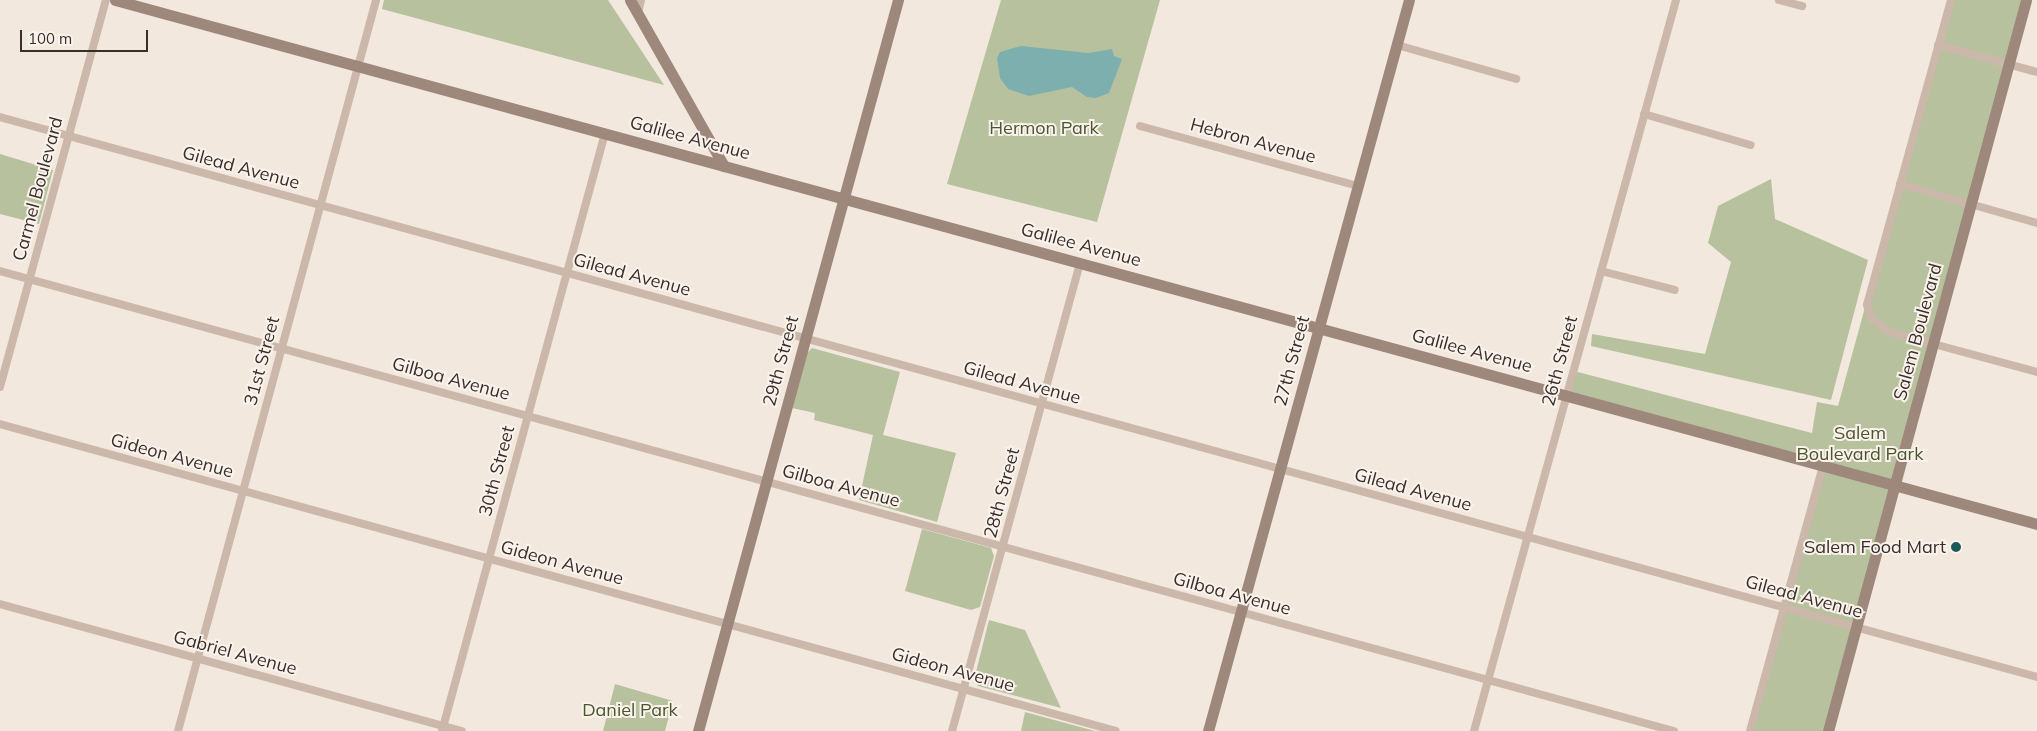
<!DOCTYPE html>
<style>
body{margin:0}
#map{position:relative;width:2037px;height:731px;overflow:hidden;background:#f2e8de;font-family:Mulish,sans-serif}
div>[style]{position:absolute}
.green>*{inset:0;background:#b7c19e}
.water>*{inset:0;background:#7eafaf}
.street>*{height:8px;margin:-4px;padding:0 4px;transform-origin:4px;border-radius:4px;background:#cbb8aa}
.secondary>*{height:11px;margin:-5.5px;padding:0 5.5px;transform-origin:5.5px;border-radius:5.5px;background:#9e877b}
.dots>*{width:14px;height:14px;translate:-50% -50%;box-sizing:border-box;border:2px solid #faf2eb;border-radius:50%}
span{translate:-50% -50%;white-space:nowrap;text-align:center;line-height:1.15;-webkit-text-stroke:4px #faf2eb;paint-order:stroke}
.park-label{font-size:18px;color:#49562e}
.street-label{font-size:18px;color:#382e2a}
.poi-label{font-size:18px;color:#382e2a}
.right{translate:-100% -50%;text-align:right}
.scale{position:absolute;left:20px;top:30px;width:128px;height:22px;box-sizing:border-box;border:2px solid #382e2a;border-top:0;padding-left:6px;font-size:15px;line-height:18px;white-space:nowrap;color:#382e2a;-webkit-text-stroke:4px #faf2eb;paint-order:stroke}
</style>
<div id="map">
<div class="green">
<i style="clip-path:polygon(384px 0,608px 0,664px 85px,382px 9px)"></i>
<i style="clip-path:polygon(1001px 0,1160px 0,1097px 222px,947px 184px)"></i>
<i style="clip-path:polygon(1949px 0,2026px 0,1827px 731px,1750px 731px,1823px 466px,1566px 395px,1574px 371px,1812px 433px,1817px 402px,1838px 406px)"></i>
<i style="clip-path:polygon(0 154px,53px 170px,39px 224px,0 214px)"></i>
<i style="clip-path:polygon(1771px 179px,1775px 219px,1868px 260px,1831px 400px,1591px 346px,1592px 334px,1705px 354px,1731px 262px,1708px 243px,1718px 206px)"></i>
<i style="clip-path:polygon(812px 348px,900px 372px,883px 435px,956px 453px,937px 522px,859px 500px,873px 435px,814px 420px,815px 413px,792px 408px,807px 353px)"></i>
<i style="clip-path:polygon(922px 529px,991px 548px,994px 556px,980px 607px,971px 610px,905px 591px)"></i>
<i style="clip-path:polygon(989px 620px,1025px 630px,1061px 708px,978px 686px,974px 680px)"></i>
<i style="clip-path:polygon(615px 684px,673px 701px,665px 731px,603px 731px)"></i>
<i style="clip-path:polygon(1025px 712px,1095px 731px,1021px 731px)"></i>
</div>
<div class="water">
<i style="clip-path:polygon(1021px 46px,1088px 53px,1112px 49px,1114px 56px,1122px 59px,1109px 93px,1096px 98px,1087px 97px,1072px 87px,1029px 96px,1008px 89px,1000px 78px,997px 58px,1000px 52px)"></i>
</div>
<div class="street">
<i style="left:1779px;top:0;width:24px;rotate:15deg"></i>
<i style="left:1951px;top:0;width:316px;rotate:105.4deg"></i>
<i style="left:1867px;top:305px;width:15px;rotate:70deg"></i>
<i style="left:1872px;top:319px;width:21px;rotate:37deg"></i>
<i style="left:1889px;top:332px;width:153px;rotate:15.1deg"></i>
<i style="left:638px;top:13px;width:13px;rotate:-77deg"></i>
<i style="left:1397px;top:45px;width:124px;rotate:15.9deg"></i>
<i style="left:1938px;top:45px;width:103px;rotate:15.3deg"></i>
<i style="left:1644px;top:114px;width:111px;rotate:16.2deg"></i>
<i style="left:0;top:117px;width:2113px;rotate:15.37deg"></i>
<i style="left:1140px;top:126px;width:226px;rotate:15.4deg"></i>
<i style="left:1900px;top:184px;width:142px;rotate:15.9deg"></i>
<i style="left:0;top:271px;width:1736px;rotate:15.37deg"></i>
<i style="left:1601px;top:271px;width:76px;rotate:14.4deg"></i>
<i style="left:0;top:387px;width:401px;rotate:-74.7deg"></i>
<i style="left:0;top:424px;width:1157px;rotate:15.38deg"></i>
<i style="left:0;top:604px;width:479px;rotate:15.4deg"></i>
<i style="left:178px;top:731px;width:757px;rotate:-74.84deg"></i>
<i style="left:442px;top:731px;width:620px;rotate:-74.75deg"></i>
<i style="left:952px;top:731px;width:485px;rotate:-74.7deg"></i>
<i style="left:1474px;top:731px;width:758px;rotate:-74.55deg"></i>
<i style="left:1750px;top:731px;width:275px;rotate:-74.6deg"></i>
</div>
<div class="secondary">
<i style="left:115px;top:0;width:1992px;rotate:15.25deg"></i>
<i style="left:630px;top:0;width:191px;rotate:60.5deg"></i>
<i style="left:698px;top:731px;width:758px;rotate:-74.7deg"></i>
<i style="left:1208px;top:731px;width:758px;rotate:-74.63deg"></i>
<i style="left:1828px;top:731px;width:757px;rotate:-74.84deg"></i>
</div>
<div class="dots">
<i style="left:1956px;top:547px;background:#1f5859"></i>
</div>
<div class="park-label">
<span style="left:1044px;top:128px">Hermon Park</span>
<span style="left:1860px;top:444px">Salem<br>Boulevard Park</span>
<span style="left:630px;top:710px">Daniel Park</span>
</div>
<div class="street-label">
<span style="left:690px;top:138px;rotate:15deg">Galilee Avenue</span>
<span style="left:1253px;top:141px;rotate:15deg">Hebron Avenue</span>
<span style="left:241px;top:168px;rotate:15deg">Gilead Avenue</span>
<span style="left:38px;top:189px;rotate:-75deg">Carmel Boulevard</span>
<span style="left:1081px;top:245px;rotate:15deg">Galilee Avenue</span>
<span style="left:632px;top:275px;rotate:15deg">Gilead Avenue</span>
<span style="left:1918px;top:332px;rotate:-75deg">Salem Boulevard</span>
<span style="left:1472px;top:351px;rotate:15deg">Galilee Avenue</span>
<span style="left:262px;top:361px;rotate:-75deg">31st Street</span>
<span style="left:781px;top:361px;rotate:-75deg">29th Street</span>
<span style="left:1292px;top:361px;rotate:-75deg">27th Street</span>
<span style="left:1560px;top:361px;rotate:-75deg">26th Street</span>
<span style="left:451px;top:379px;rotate:15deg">Gilboa Avenue</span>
<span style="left:1022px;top:383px;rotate:15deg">Gilead Avenue</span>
<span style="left:172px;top:456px;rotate:15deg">Gideon Avenue</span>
<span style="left:497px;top:471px;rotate:-75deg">30th Street</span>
<span style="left:841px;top:486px;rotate:15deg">Gilboa Avenue</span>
<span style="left:1413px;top:490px;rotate:15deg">Gilead Avenue</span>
<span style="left:1002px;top:493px;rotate:-75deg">28th Street</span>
<span style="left:562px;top:563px;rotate:15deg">Gideon Avenue</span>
<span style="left:1232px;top:594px;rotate:15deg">Gilboa Avenue</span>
<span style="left:1804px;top:597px;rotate:15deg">Gilead Avenue</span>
<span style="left:235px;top:653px;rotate:15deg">Gabriel Avenue</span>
<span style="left:953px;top:670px;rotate:15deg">Gideon Avenue</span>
</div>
<div class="poi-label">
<span class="right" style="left:1946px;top:547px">Salem Food Mart</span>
</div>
<div class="scale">100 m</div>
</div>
